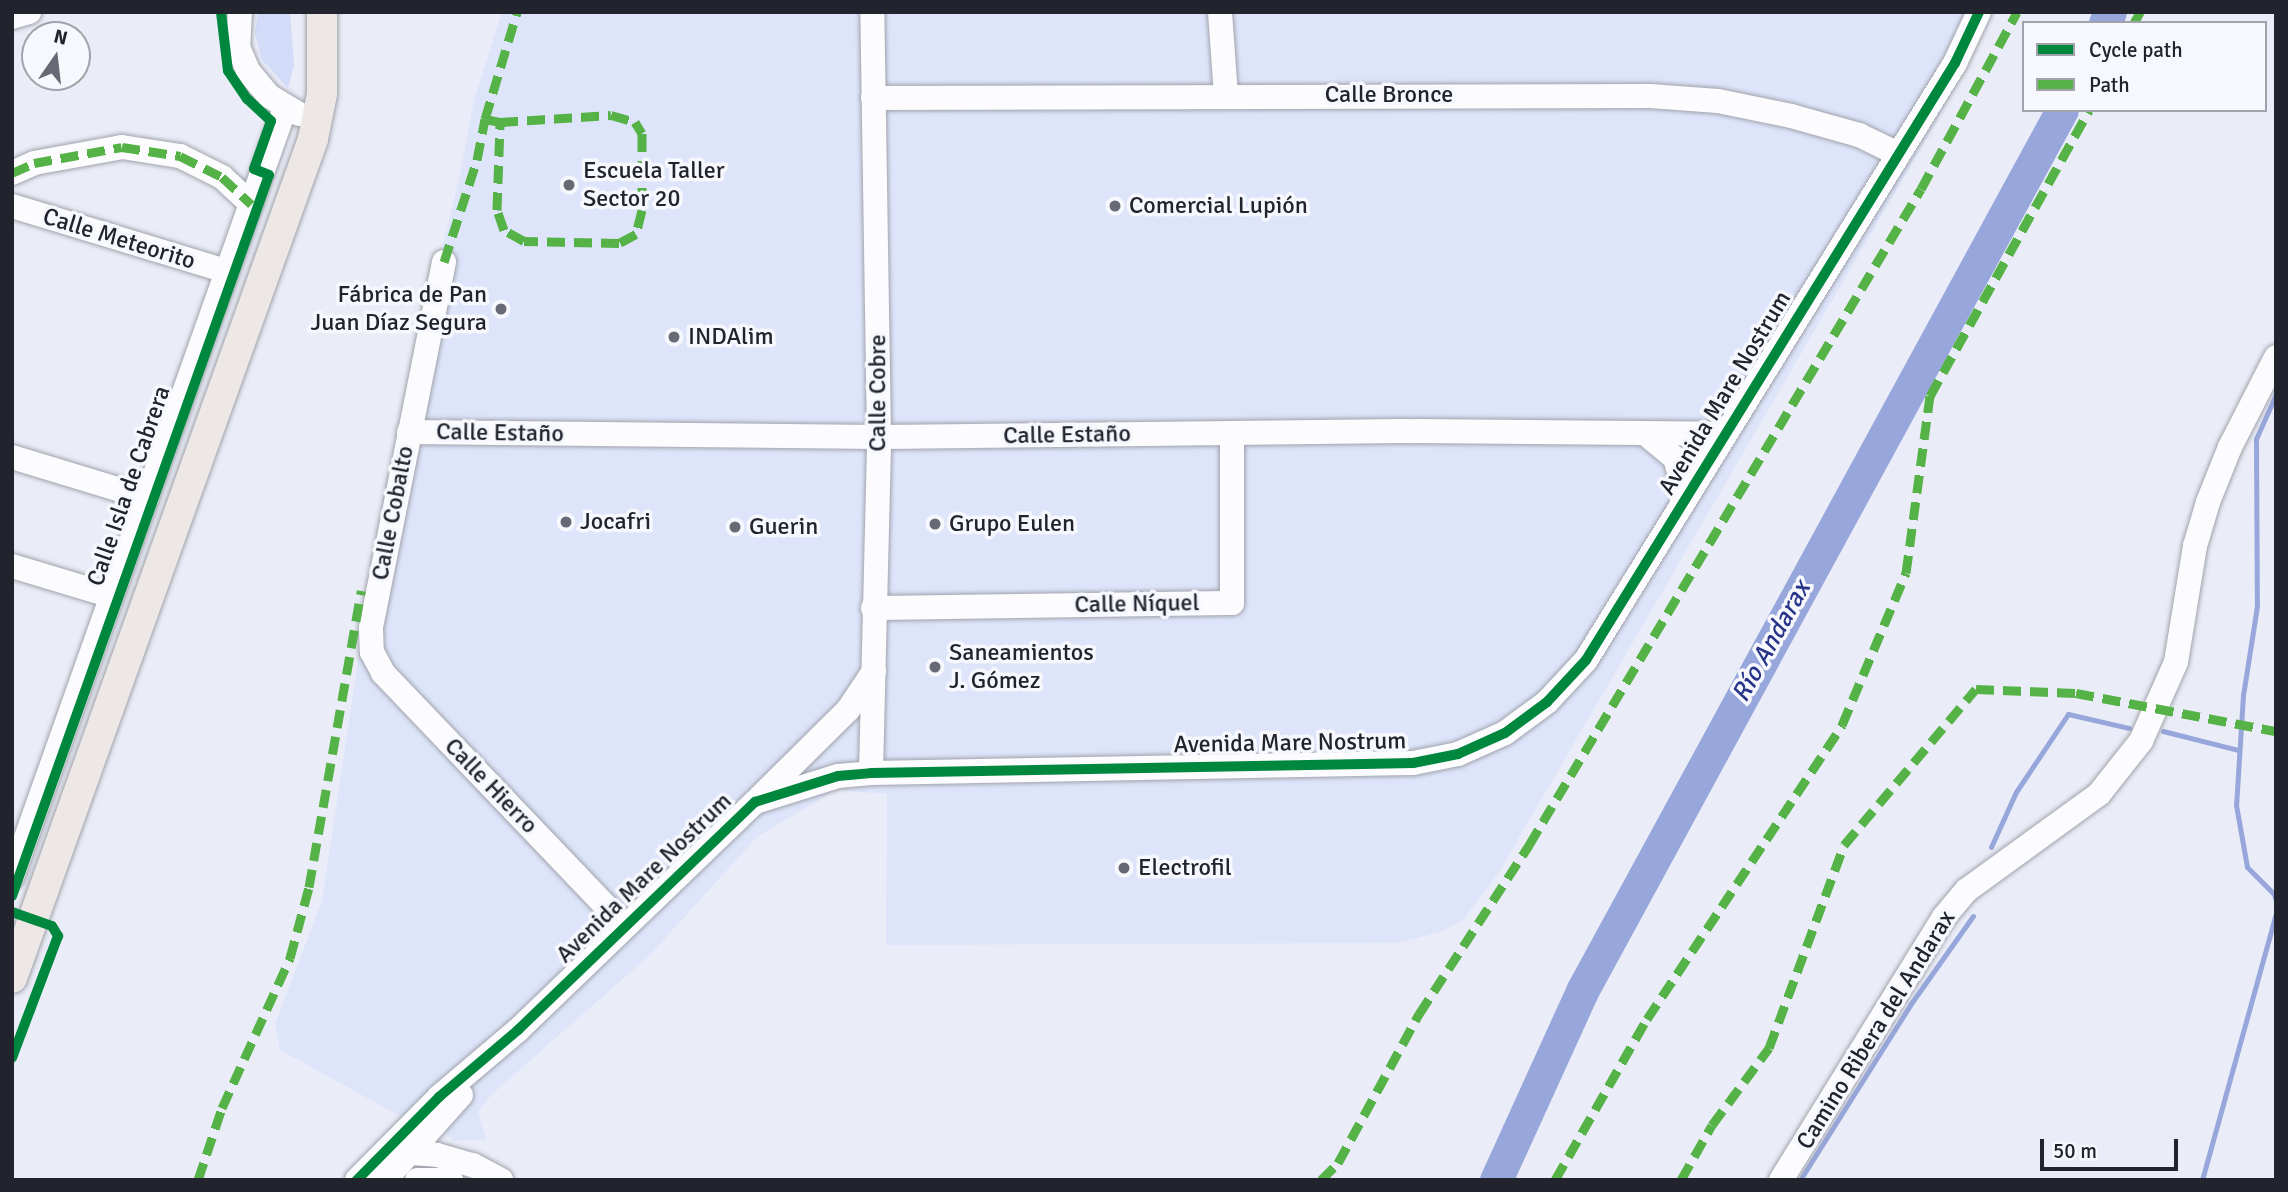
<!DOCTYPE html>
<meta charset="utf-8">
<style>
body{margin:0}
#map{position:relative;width:2288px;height:1192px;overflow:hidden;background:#eaedf7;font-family:Signika,sans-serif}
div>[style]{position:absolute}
.built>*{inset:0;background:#dee5fb}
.green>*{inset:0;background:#d2dbf8}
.stream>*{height:5px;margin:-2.5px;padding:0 2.5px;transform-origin:2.5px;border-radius:2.5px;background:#97a6db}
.river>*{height:33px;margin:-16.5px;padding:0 16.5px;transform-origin:16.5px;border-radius:16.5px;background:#97a6db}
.roads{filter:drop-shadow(0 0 2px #a0a3ab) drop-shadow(0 0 2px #a0a3ab)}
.minor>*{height:24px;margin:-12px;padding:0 12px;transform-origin:12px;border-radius:12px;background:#fcfcfe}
.major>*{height:30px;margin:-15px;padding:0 15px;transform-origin:15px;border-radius:15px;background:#ede7e5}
.quiet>*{height:9px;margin-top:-4.5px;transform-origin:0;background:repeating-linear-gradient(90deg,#55b246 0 18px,transparent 0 27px)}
.cycleway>*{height:10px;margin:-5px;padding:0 5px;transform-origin:5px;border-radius:5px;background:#00873e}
.dots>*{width:19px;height:19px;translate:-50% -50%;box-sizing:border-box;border:4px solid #f6f8fd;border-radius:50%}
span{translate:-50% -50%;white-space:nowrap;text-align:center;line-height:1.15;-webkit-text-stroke:7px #f6f8fd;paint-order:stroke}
.street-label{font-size:24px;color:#21242d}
.poi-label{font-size:24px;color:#21242d}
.left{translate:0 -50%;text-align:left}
.right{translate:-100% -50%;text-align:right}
.water-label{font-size:26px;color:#273488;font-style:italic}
.frame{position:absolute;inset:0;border:14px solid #21242d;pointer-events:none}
.legend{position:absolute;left:2022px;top:21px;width:245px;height:91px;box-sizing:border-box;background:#f6f8fd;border:2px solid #a1a3aa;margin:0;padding:9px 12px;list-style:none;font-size:21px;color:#21242d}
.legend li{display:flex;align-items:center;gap:14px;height:35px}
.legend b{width:35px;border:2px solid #a1a3aa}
.north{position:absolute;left:21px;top:21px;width:70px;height:70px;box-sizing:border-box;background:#f6f8fd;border:2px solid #a1a3aa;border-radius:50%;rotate:14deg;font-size:19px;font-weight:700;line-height:28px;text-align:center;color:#21242d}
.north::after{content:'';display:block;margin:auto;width:24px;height:32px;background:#676a74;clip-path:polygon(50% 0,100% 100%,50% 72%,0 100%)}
.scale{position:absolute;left:2040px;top:1139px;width:138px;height:32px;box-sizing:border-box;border:4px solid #21242d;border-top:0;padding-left:9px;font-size:21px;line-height:24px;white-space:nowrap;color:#21242d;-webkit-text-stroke:5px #f6f8fd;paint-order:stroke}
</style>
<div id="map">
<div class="built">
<i style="clip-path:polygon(502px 12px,1992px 12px,1943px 110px,1499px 872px,1463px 920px,1440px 932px,1398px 943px,886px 945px,887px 794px,836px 790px,758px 836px,650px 955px,492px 1094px,478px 1112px,486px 1139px,453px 1141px,416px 1102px,402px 1117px,280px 1050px,275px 1024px,322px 901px,383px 494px,461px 170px,474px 100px)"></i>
</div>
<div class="green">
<i style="clip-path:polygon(258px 12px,290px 12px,294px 65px,288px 88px,262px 60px,255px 33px)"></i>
</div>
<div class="stream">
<i style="left:2276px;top:394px;width:49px;rotate:114deg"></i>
<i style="left:2256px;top:439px;width:167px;rotate:89.7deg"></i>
<i style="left:2257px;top:606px;width:90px;rotate:98.9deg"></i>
<i style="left:2243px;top:695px;width:110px;rotate:93.6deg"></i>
<i style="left:2236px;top:805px;width:63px;rotate:79.9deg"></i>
<i style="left:2247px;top:867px;width:38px;rotate:45deg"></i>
<i style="left:2274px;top:894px;width:7px;rotate:74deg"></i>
<i style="left:2163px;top:731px;width:77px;rotate:14.2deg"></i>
<i style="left:1991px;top:847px;width:60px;rotate:-65.6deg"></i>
<i style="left:2016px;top:792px;width:94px;rotate:-56.3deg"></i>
<i style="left:2068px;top:714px;width:63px;rotate:12.9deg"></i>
<i style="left:1800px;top:1180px;width:207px;rotate:-57.8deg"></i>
<i style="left:1910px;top:1005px;width:109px;rotate:-54.7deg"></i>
<i style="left:2202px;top:1180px;width:276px;rotate:-74.5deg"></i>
</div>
<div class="river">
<i style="left:2105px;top:23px;width:12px;rotate:-66deg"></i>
<i style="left:1496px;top:1180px;width:208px;rotate:-65.5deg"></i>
<i style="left:1582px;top:991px;width:1003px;rotate:-61.42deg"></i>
</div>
<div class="roads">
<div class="minor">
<i style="left:240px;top:12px;width:35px;rotate:93deg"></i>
<i style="left:238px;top:47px;width:26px;rotate:67deg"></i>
<i style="left:248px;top:71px;width:33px;rotate:50deg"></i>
<i style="left:269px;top:96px;width:35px;rotate:31deg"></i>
<i style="left:1220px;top:12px;width:83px;rotate:85.9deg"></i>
<i style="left:12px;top:17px;width:18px;rotate:-16deg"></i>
<i style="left:873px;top:98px;width:777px;rotate:-0.15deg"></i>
<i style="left:1650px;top:96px;width:68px;rotate:4.2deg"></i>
<i style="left:1718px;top:101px;width:75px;rotate:11.6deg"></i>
<i style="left:1791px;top:116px;width:71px;rotate:15.6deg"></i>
<i style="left:1859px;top:135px;width:41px;rotate:25.9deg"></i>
<i style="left:12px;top:173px;width:24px;rotate:-24deg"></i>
<i style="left:34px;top:163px;width:89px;rotate:-10.3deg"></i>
<i style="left:122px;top:147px;width:59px;rotate:8.8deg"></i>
<i style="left:180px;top:156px;width:47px;rotate:26.6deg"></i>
<i style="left:222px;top:177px;width:40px;rotate:43deg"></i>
<i style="left:12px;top:206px;width:224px;rotate:16.9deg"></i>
<i style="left:444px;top:262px;width:373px;rotate:101.3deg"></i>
<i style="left:371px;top:628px;width:24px;rotate:88deg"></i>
<i style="left:372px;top:652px;width:24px;rotate:62deg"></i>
<i style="left:383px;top:673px;width:349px;rotate:46.3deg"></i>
<i style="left:409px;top:432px;width:470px;rotate:0.6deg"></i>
<i style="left:879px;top:437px;width:524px;rotate:-0.66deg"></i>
<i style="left:1403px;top:431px;width:321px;rotate:0.5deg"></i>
<i style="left:1646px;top:434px;width:38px;rotate:40deg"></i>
<i style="left:1675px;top:458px;width:41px;rotate:74.2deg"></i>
<i style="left:12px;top:457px;width:141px;rotate:16.9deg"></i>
<i style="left:12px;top:566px;width:104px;rotate:16.7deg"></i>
<i style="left:873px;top:608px;width:359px;rotate:-0.8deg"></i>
<i style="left:1232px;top:603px;width:169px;rotate:-90deg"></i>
<i style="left:871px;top:773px;width:336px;rotate:-88.6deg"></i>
<i style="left:879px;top:437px;width:425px;rotate:-90.9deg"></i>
<i style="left:760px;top:797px;width:124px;rotate:-44.7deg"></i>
<i style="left:848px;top:710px;width:47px;rotate:-56.3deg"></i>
<i style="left:12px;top:877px;width:816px;rotate:-70.45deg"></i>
<i style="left:401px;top:1158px;width:11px;rotate:-27deg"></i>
<i style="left:411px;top:1153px;width:26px;rotate:4deg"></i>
<i style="left:437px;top:1155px;width:37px;rotate:16deg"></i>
<i style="left:473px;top:1165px;width:32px;rotate:28deg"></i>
<i style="left:357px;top:1180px;width:117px;rotate:-45.3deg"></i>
<i style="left:439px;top:1097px;width:104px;rotate:-40.3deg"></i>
<i style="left:518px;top:1030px;width:329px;rotate:-43.9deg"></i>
<i style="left:755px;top:802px;width:87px;rotate:-17.4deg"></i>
<i style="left:838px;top:776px;width:33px;rotate:-5deg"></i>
<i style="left:871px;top:773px;width:542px;rotate:-1.06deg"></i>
<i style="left:1413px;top:763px;width:46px;rotate:-11.3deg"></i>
<i style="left:1458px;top:754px;width:51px;rotate:-24.1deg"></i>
<i style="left:1505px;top:733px;width:52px;rotate:-36.4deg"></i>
<i style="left:1547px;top:702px;width:57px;rotate:-47.1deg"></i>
<i style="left:1586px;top:660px;width:702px;rotate:-58.28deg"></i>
<i style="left:1955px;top:63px;width:56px;rotate:-64.8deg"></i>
<i style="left:385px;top:1180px;width:114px;rotate:-48.2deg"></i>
<i style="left:417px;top:1180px;width:34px"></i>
<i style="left:1781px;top:1180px;width:309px;rotate:-58.2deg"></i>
<i style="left:1944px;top:917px;width:35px;rotate:-50deg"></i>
<i style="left:1967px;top:890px;width:163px;rotate:-36deg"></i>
<i style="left:2099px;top:794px;width:68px;rotate:-51.6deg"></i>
<i style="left:2141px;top:741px;width:86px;rotate:-66.1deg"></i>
<i style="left:2176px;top:662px;width:118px;rotate:-80.7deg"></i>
<i style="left:2195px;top:546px;width:46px;rotate:-73.5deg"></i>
<i style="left:2208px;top:502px;width:59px;rotate:-68.2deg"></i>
<i style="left:2230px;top:447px;width:101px;rotate:-62.9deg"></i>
</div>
<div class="major">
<i style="left:12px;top:978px;width:891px;rotate:-70.26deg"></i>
<i style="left:313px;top:139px;width:46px;rotate:-78.7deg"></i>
<i style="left:322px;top:94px;width:82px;rotate:-90deg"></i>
</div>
</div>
<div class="quiet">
<i style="left:2134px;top:23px;width:13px;rotate:-61deg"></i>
<i style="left:611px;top:115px;width:25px;rotate:16deg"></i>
<i style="left:635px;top:122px;width:13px;rotate:58deg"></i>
<i style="left:642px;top:133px;width:77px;rotate:90deg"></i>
<i style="left:642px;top:210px;width:25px;rotate:104deg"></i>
<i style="left:636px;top:234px;width:19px;rotate:152deg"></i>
<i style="left:619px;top:243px;width:95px;rotate:-178.8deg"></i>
<i style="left:524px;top:241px;width:23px;rotate:-151deg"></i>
<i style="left:504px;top:230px;width:21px;rotate:-109deg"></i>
<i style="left:497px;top:210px;width:88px;rotate:-88deg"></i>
<i style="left:500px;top:122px;width:111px;rotate:-3.6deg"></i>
<i style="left:485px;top:119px;width:112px;rotate:-73.3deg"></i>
<i style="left:12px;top:173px;width:24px;rotate:-24deg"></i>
<i style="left:34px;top:163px;width:89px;rotate:-10.3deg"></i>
<i style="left:122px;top:147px;width:59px;rotate:8.8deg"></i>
<i style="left:180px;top:156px;width:47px;rotate:26.6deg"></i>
<i style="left:222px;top:177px;width:40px;rotate:43deg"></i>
<i style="left:444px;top:262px;width:107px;rotate:-72.1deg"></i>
<i style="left:477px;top:160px;width:42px;rotate:-79deg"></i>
<i style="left:485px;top:119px;width:15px;rotate:11deg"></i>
<i style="left:198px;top:1180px;width:76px;rotate:-71.6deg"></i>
<i style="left:222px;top:1108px;width:165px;rotate:-65.6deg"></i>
<i style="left:290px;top:958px;width:73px;rotate:-75deg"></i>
<i style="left:309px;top:887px;width:301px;rotate:-80deg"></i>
<i style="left:1321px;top:1180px;width:24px;rotate:-45deg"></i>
<i style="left:1338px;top:1163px;width:170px;rotate:-61.5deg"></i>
<i style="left:1419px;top:1014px;width:202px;rotate:-56.9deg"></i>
<i style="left:1529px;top:845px;width:764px;rotate:-59.14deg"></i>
<i style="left:1921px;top:189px;width:201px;rotate:-61.5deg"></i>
<i style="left:1555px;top:1180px;width:185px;rotate:-60.3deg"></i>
<i style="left:1647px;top:1019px;width:353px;rotate:-56.4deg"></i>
<i style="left:1842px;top:725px;width:165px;rotate:-67.2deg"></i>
<i style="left:1906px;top:573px;width:179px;rotate:-82.3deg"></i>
<i style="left:1930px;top:396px;width:327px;rotate:-60.9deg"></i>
<i style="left:1681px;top:1180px;width:63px;rotate:-60.6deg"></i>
<i style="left:1712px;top:1125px;width:96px;rotate:-53.5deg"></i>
<i style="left:1769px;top:1048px;width:216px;rotate:-69.7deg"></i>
<i style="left:1844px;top:845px;width:204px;rotate:-49.8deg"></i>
<i style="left:1976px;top:689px;width:100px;rotate:2.3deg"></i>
<i style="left:2076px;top:693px;width:204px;rotate:10.8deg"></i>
</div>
<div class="cycleway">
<i style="left:12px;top:896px;width:765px;rotate:-70.38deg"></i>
<i style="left:269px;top:175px;width:16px;rotate:-158deg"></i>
<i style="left:254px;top:169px;width:51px;rotate:-70.5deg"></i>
<i style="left:271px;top:121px;width:33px;rotate:-137deg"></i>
<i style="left:247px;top:99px;width:34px;rotate:-124deg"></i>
<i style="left:228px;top:71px;width:59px;rotate:-96.8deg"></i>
<i style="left:12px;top:912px;width:42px;rotate:19.3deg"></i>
<i style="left:52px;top:926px;width:12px;rotate:59deg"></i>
<i style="left:58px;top:936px;width:130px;rotate:110.7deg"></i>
<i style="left:357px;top:1180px;width:117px;rotate:-45.3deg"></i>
<i style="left:439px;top:1097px;width:104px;rotate:-40.3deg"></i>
<i style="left:518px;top:1030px;width:329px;rotate:-43.9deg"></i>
<i style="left:755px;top:802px;width:87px;rotate:-17.4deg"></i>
<i style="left:838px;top:776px;width:33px;rotate:-5deg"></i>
<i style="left:871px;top:773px;width:542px;rotate:-1.06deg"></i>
<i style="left:1413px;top:763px;width:46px;rotate:-11.3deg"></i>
<i style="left:1458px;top:754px;width:51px;rotate:-24.1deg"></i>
<i style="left:1505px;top:733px;width:52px;rotate:-36.4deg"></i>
<i style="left:1547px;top:702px;width:57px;rotate:-47.1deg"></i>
<i style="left:1586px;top:660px;width:702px;rotate:-58.28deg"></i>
<i style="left:1955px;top:63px;width:56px;rotate:-64.8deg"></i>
</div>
<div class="dots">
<i style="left:569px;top:185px;background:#676a74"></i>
<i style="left:1115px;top:206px;background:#676a74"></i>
<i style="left:501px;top:309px;background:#676a74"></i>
<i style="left:674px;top:337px;background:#676a74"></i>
<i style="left:566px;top:522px;background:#676a74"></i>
<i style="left:935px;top:524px;background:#676a74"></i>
<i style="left:735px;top:527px;background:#676a74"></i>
<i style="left:935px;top:667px;background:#676a74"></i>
<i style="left:1124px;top:868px;background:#676a74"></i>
</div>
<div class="street-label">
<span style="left:1389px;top:95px">Calle Bronce</span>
<span style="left:119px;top:239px;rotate:17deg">Calle Meteorito</span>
<span style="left:878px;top:393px;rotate:-90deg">Calle Cobre</span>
<span style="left:1725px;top:393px;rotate:-59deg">Avenida Mare Nostrum</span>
<span style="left:500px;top:433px;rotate:1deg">Calle Estaño</span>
<span style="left:1067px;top:435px;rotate:-1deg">Calle Estaño</span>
<span style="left:129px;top:486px;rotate:-71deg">Calle Isla de Cabrera</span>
<span style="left:393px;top:513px;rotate:-79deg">Calle Cobalto</span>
<span style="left:1137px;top:604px;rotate:-1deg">Calle Níquel</span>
<span style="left:1290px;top:743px;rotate:-1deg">Avenida Mare Nostrum</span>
<span style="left:491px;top:786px;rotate:46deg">Calle Hierro</span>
<span style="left:644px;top:878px;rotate:-44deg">Avenida Mare Nostrum</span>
<span style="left:1876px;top:1030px;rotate:-58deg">Camino Ribera del Andarax</span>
</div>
<div class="poi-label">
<span class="left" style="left:583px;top:185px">Escuela Taller<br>Sector 20</span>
<span class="left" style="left:1129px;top:206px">Comercial Lupión</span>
<span class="right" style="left:487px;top:309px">Fábrica de Pan<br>Juan Díaz Segura</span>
<span class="left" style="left:688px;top:337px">INDAlim</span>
<span class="left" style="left:580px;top:522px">Jocafri</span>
<span class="left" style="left:949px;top:524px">Grupo Eulen</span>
<span class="left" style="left:749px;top:527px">Guerin</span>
<span class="left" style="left:949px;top:667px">Saneamientos<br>J. Gómez</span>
<span class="left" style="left:1138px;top:868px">Electrofil</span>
</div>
<div class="water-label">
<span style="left:1772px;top:642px;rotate:-61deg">Río Andarax</span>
</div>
<div class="frame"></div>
<ul class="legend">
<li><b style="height:9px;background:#00873e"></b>Cycle path</li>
<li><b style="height:9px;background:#55b246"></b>Path</li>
</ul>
<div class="north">N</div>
<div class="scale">50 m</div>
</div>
